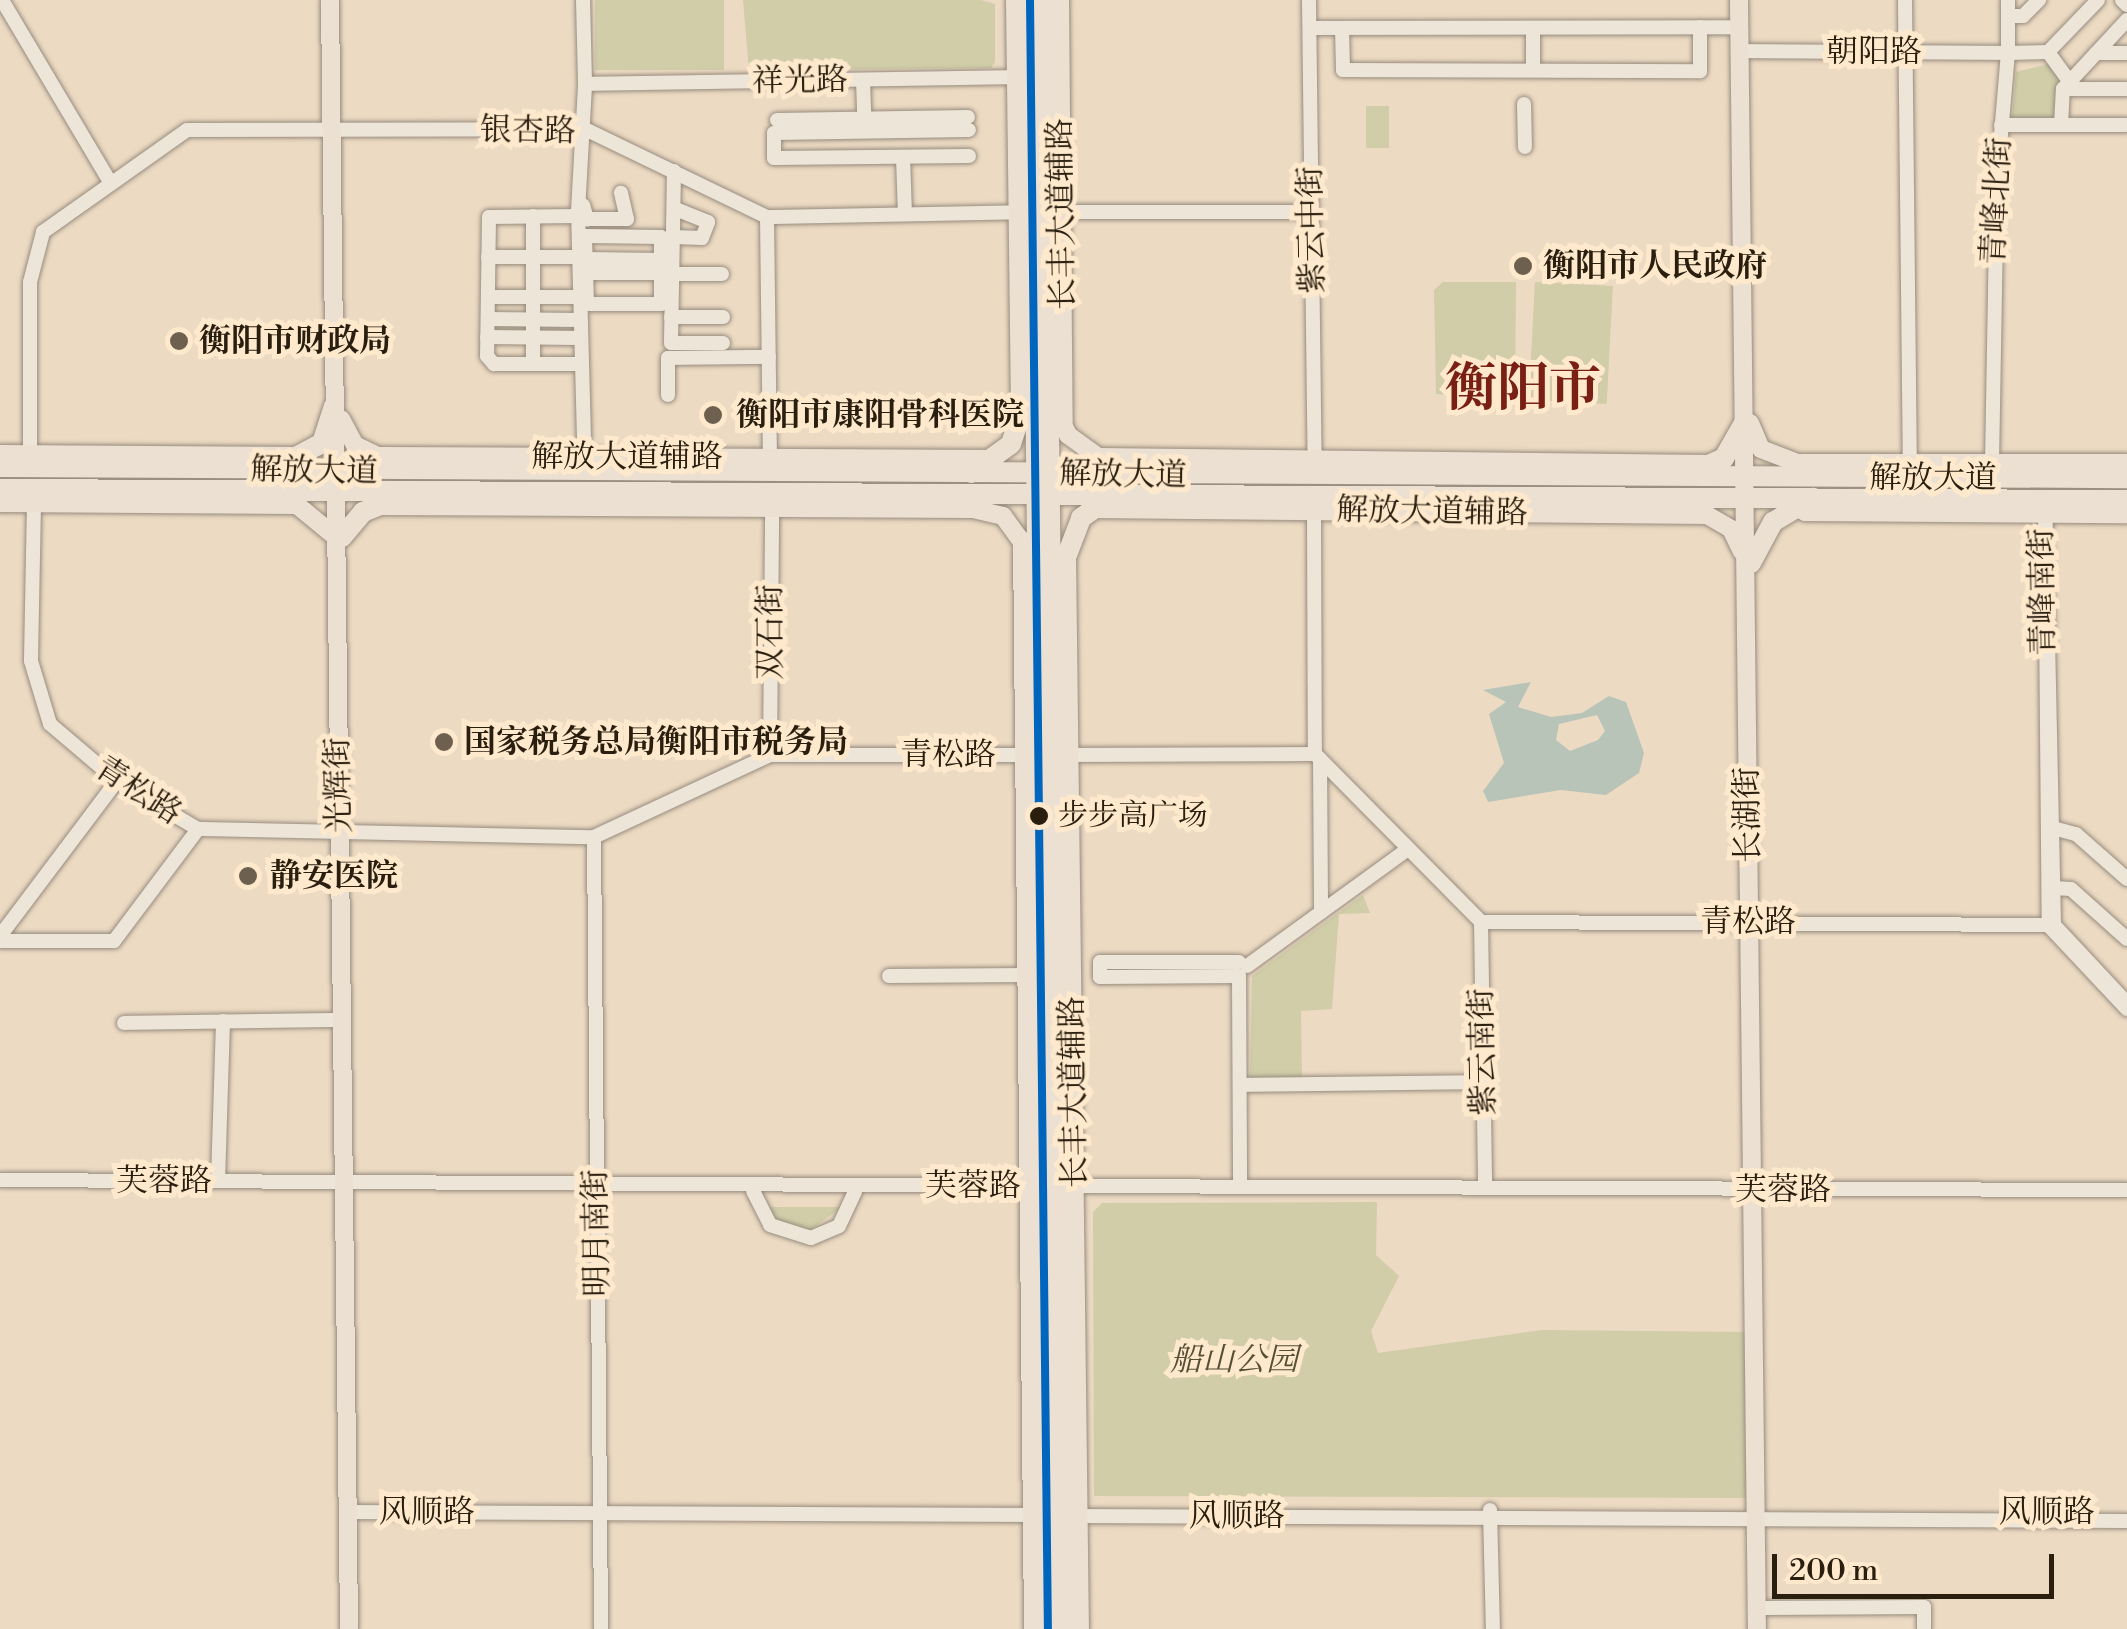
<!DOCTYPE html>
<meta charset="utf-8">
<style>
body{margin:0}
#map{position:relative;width:2127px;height:1629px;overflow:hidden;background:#ecdac3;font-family:"Libre Bodoni","Noto Serif SC",serif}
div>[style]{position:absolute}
.green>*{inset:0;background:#d0cda8;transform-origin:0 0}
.water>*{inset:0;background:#b8c4b8}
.roads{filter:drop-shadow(0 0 2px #978c7e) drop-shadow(0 0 2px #978c7e)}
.minor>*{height:14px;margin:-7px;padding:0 7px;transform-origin:7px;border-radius:7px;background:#eee5d9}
.major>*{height:18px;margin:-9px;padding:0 9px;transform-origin:9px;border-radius:9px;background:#ebe0d2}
.highway>*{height:20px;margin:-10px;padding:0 10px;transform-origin:10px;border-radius:10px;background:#ebe0d2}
.bus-1>*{height:8px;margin:-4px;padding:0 4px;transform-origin:4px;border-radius:4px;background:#0065bd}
.dots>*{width:28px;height:28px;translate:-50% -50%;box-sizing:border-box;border:5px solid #fee9cd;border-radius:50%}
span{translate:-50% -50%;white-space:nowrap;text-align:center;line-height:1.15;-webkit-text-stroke:10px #fee9cd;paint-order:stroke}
.bus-label{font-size:30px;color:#2a1e0f}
.left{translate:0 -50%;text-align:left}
.street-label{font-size:32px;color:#2a1e0f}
.poi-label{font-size:32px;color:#2a1e0f;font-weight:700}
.park-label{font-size:32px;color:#554f36;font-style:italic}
.town-label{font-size:52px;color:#7a1f14;font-weight:700}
.scale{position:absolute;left:1772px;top:1554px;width:282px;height:45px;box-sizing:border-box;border:5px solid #2a1e0f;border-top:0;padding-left:12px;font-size:30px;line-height:35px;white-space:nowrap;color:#2a1e0f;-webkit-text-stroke:8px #fee9cd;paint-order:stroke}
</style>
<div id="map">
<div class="green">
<i style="left:595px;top:0;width:129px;height:70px"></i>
<i style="clip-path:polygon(743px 0,981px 0,995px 4px,995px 62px,991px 68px,749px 70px)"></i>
<i style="clip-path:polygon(2053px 63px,2064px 78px,2053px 121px,2012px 119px,2016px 72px)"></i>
<i style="left:1366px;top:106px;width:23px;height:42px"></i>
<i style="clip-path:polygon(1443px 282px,1516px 282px,1515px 400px,1436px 394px,1434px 290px)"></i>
<i style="left:1535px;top:282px;width:78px;height:118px;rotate:3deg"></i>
<i style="clip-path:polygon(1363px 895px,1370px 913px,1339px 914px,1332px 1009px,1301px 1011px,1302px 1079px,1250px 1080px,1252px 976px)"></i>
<i style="clip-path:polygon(1377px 1202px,1376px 1255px,1399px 1276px,1371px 1331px,1378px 1353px,1542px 1330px,1745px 1332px,1746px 1498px,1094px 1496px,1093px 1212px,1102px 1203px)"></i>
<i style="clip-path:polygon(766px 1207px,842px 1207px,810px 1230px,781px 1223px)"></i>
</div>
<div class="water">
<i style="clip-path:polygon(evenodd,1531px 682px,1518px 707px,1551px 717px,1582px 713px,1609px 696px,1626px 702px,1644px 753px,1639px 773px,1606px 795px,1561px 790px,1488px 802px,1483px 791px,1504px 763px,1489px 714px,1506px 702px,1483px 690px,1531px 682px,1597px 715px,1605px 731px,1598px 740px,1570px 751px,1556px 740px,1559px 724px,1597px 715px)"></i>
</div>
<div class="roads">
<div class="minor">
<i style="left:2px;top:0;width:209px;rotate:59.3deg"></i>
<i style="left:583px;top:0;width:84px;rotate:88.6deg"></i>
<i style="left:585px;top:84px;width:431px;rotate:-0.9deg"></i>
<i style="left:1309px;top:0;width:459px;rotate:89.3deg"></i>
<i style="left:1905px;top:0;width:463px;rotate:89.4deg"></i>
<i style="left:2122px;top:0;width:7px;rotate:45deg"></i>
<i style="left:2008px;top:16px;width:15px"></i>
<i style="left:2023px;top:16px;width:23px;rotate:-45deg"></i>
<i style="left:1310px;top:28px;width:429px;rotate:-0.1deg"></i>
<i style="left:1342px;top:28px;width:42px;rotate:88.6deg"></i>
<i style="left:1343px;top:70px;width:357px;rotate:0.2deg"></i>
<i style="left:1700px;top:71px;width:44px;rotate:-90deg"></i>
<i style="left:1739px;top:51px;width:269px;rotate:0.4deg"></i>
<i style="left:2008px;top:53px;width:53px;rotate:-90deg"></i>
<i style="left:2048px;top:52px;width:36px;rotate:54deg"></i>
<i style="left:2096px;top:53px;width:31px"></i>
<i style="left:1533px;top:70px;width:42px;rotate:-90deg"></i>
<i style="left:863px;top:80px;width:38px;rotate:88deg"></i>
<i style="left:2063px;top:89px;width:64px"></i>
<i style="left:1524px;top:104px;width:43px;rotate:88.7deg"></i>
<i style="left:777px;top:120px;width:191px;rotate:-0.9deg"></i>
<i style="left:2001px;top:125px;width:125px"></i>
<i style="left:2061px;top:125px;width:36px;rotate:-87deg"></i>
<i style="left:2063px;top:89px;width:94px;rotate:-47.2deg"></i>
<i style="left:969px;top:156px;width:195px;rotate:179.4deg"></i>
<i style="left:774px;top:158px;width:25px;rotate:-90deg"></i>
<i style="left:774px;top:133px;width:195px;rotate:-0.9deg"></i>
<i style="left:903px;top:157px;width:56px;rotate:88deg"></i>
<i style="left:674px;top:171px;width:172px;rotate:91deg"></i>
<i style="left:671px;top:343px;width:52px"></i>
<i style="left:583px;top:205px;width:15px;rotate:74deg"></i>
<i style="left:587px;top:219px;width:40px"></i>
<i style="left:627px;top:219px;width:27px;rotate:-103deg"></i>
<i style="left:1052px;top:212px;width:260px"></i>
<i style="left:533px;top:216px;width:148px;rotate:90deg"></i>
<i style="left:578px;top:216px;width:89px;rotate:179.4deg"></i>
<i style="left:489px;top:217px;width:139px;rotate:90.8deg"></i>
<i style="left:487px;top:356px;width:11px;rotate:49deg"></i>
<i style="left:494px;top:364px;width:85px"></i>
<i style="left:767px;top:217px;width:241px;rotate:89.3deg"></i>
<i style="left:585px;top:236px;width:76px;rotate:0.8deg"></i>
<i style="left:661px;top:237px;width:67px;rotate:90deg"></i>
<i style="left:661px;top:304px;width:74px;rotate:180deg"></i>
<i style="left:587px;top:304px;width:68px;rotate:-91.7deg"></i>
<i style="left:673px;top:237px;width:29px;rotate:2deg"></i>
<i style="left:702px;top:238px;width:17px;rotate:-69deg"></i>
<i style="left:708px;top:222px;width:35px;rotate:-158deg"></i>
<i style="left:488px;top:257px;width:90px"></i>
<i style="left:586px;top:259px;width:75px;rotate:0.8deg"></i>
<i style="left:586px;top:273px;width:75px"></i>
<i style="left:671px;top:274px;width:51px"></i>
<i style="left:488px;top:297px;width:91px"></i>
<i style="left:671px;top:317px;width:52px"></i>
<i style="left:488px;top:319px;width:91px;rotate:0.6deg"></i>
<i style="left:487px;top:337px;width:92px;rotate:0.6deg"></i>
<i style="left:668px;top:395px;width:37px;rotate:-90deg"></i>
<i style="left:668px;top:358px;width:101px;rotate:-0.6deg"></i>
<i style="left:584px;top:439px;width:228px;rotate:-91.5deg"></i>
<i style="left:578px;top:211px;width:127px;rotate:-86.8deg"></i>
<i style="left:30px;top:454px;width:172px;rotate:-90deg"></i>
<i style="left:30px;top:282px;width:52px;rotate:-75.4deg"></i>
<i style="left:43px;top:232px;width:176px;rotate:-35.3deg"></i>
<i style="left:187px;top:130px;width:398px;rotate:-0.1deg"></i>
<i style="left:585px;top:129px;width:202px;rotate:25.8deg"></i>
<i style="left:767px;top:217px;width:259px;rotate:-1.1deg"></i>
<i style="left:1992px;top:463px;width:282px;rotate:-89deg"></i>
<i style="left:1997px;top:181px;width:128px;rotate:-85.1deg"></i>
<i style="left:2008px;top:53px;width:40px;rotate:-1.4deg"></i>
<i style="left:2048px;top:52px;width:72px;rotate:-46.1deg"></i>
<i style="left:34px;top:503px;width:158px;rotate:91.1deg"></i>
<i style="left:31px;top:661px;width:66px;rotate:73.2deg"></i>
<i style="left:50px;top:724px;width:88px;rotate:40.4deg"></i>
<i style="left:117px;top:781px;width:94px;rotate:30.7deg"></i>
<i style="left:198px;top:829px;width:396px;rotate:1.2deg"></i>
<i style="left:594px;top:837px;width:194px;rotate:-25deg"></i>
<i style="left:770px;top:755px;width:262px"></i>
<i style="left:1314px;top:511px;width:243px;rotate:89.8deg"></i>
<i style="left:770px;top:755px;width:247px;rotate:-89.5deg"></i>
<i style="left:1063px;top:755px;width:252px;rotate:-0.2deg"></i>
<i style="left:1315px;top:754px;width:236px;rotate:45.3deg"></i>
<i style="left:1481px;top:922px;width:573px;rotate:0.3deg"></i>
<i style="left:1320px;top:759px;width:153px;rotate:89.6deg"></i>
<i style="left:2053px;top:828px;width:24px;rotate:15deg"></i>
<i style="left:2076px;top:834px;width:68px;rotate:41.4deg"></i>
<i style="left:594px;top:837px;width:792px;rotate:89.49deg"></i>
<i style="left:2053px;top:888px;width:18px;rotate:3deg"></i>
<i style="left:2071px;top:889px;width:75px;rotate:41.8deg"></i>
<i style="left:1481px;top:922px;width:260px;rotate:89.1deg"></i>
<i style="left:0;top:936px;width:194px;rotate:-53deg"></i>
<i style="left:0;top:941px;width:114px"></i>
<i style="left:114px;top:941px;width:140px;rotate:-53.1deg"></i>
<i style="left:1239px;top:962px;width:139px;rotate:180deg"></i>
<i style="left:1100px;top:962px;width:15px;rotate:90deg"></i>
<i style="left:1100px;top:977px;width:139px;rotate:-0.4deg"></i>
<i style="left:1239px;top:976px;width:211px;rotate:89.7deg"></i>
<i style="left:1247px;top:966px;width:199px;rotate:-36deg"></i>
<i style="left:889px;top:976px;width:137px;rotate:-0.4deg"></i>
<i style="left:2127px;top:1003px;width:107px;rotate:-133.1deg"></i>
<i style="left:2054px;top:925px;width:426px;rotate:-91.2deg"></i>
<i style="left:2045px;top:499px;width:427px;rotate:89.5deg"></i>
<i style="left:2049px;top:926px;width:114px;rotate:46.8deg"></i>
<i style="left:124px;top:1023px;width:218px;rotate:-0.8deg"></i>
<i style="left:1240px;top:1085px;width:243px;rotate:-0.7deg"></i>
<i style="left:0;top:1180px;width:1036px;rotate:0.33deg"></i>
<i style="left:218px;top:1181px;width:160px;rotate:-88.2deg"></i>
<i style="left:1068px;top:1186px;width:1059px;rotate:0.22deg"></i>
<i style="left:753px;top:1191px;width:38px;rotate:63deg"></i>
<i style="left:770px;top:1225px;width:43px;rotate:17.6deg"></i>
<i style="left:811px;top:1238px;width:30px;rotate:-23deg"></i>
<i style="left:839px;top:1226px;width:38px;rotate:-65deg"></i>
<i style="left:1490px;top:1510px;width:119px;rotate:88.6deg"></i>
<i style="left:347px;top:1512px;width:694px;rotate:0.25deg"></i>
<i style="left:1073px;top:1516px;width:1054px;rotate:0.27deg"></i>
<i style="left:1763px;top:1608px;width:161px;rotate:-0.4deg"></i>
<i style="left:1924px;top:1607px;width:22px;rotate:90deg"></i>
</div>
<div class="major">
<i style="left:330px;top:0;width:1629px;rotate:89.33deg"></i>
<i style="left:1015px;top:0;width:417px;rotate:89.3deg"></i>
<i style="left:1030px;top:0;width:1629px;rotate:89.37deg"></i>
<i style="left:1045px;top:0;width:1629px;rotate:89.33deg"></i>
<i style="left:1060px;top:0;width:422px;rotate:89.5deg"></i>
<i style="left:1739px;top:0;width:1629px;rotate:89.37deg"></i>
<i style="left:1051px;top:400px;width:39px;rotate:64deg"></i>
<i style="left:1068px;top:435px;width:37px;rotate:36deg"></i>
<i style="left:1098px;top:457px;width:611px;rotate:0.66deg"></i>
<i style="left:341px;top:419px;width:30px;rotate:62deg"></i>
<i style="left:355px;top:445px;width:25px;rotate:26deg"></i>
<i style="left:378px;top:456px;width:617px;rotate:0.28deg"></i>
<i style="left:1750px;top:423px;width:28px;rotate:67deg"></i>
<i style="left:1761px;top:449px;width:40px;rotate:21deg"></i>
<i style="left:1798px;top:463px;width:329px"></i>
<i style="left:0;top:454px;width:300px;rotate:0.4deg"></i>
<i style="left:1788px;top:502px;width:20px;rotate:30deg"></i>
<i style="left:1805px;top:512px;width:322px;rotate:0.4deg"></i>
<i style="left:0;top:503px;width:297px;rotate:0.4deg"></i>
<i style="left:297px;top:505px;width:50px;rotate:39.4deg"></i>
<i style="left:380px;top:506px;width:593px;rotate:0.29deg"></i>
<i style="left:973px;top:509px;width:31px;rotate:13deg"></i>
<i style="left:1003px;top:516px;width:39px;rotate:54deg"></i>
<i style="left:1092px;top:509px;width:615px;rotate:0.56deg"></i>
<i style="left:1707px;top:515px;width:28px;rotate:30deg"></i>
<i style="left:1731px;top:529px;width:25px;rotate:64deg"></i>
<i style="left:1022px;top:540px;width:1089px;rotate:89.42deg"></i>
<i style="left:1067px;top:555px;width:1074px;rotate:89.31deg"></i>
</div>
<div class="highway">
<i style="left:0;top:467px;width:2127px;rotate:0.3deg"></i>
<i style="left:275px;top:468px;width:53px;rotate:-28deg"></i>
<i style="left:322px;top:443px;width:39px;rotate:-72deg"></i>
<i style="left:971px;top:473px;width:49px;rotate:-35.9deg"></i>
<i style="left:1011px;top:444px;width:28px;rotate:-72deg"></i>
<i style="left:1686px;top:475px;width:42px;rotate:-24.1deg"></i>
<i style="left:1724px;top:458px;width:40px;rotate:-60.3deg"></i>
<i style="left:0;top:489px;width:2127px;rotate:0.3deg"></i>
<i style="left:342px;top:537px;width:33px;rotate:-50deg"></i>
<i style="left:363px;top:512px;width:40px;rotate:-22deg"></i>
<i style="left:1067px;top:555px;width:40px;rotate:-69deg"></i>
<i style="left:1081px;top:518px;width:42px;rotate:-35.2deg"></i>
<i style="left:1751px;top:563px;width:47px;rotate:-61.8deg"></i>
<i style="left:1773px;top:522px;width:47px;rotate:-31deg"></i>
</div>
</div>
<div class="bus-1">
<i style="left:1030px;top:0;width:1629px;rotate:89.37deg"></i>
</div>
<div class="dots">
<i style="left:1523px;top:266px;background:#6e604e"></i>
<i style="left:179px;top:341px;background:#6e604e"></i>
<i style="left:713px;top:415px;background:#6e604e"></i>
<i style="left:444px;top:742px;background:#6e604e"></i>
<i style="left:1039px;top:816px;background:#2a1e0f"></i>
<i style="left:248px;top:876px;background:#6e604e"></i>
</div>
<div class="bus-label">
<span class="left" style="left:1058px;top:816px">步步高广场</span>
</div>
<div class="street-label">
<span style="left:1874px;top:52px">朝阳路</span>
<span style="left:800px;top:81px;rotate:-1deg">祥光路</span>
<span style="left:528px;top:131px;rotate:1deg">银杏路</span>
<span style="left:1997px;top:201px;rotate:-87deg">青峰北街</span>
<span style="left:1062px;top:214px;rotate:-91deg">长丰大道辅路</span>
<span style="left:1312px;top:230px;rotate:-91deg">紫云中街</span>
<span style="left:627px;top:457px">解放大道辅路</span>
<span style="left:314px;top:471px;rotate:1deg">解放大道</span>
<span style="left:1123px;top:475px;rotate:1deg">解放大道</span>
<span style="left:1933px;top:478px">解放大道</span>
<span style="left:1432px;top:512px;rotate:1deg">解放大道辅路</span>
<span style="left:2043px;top:592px;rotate:-91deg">青峰南街</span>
<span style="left:771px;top:632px;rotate:-90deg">双石街</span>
<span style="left:948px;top:755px">青松路</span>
<span style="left:339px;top:785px;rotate:-91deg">光辉街</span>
<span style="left:138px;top:791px;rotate:33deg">青松路</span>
<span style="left:1748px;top:815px;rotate:-91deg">长湖街</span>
<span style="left:1748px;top:922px">青松路</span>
<span style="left:1483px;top:1052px;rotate:-91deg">紫云南街</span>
<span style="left:1074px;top:1092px;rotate:-91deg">长丰大道辅路</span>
<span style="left:164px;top:1181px">芙蓉路</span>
<span style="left:973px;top:1186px">芙蓉路</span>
<span style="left:1783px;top:1190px">芙蓉路</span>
<span style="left:597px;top:1233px;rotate:-91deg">明月南街</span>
<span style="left:427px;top:1512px">风顺路</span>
<span style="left:2047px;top:1512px">风顺路</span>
<span style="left:1237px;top:1516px">风顺路</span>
</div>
<div class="poi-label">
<span class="left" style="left:1543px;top:266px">衡阳市人民政府</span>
<span class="left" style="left:199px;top:341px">衡阳市财政局</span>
<span class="left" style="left:736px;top:415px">衡阳市康阳骨科医院</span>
<span class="left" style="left:464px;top:742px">国家税务总局衡阳市税务局</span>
<span class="left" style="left:270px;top:876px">静安医院</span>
</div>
<div class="park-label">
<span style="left:1234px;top:1360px">船山公园</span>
</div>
<div class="town-label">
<span style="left:1523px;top:390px">衡阳市</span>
</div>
<div class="scale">200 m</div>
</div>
